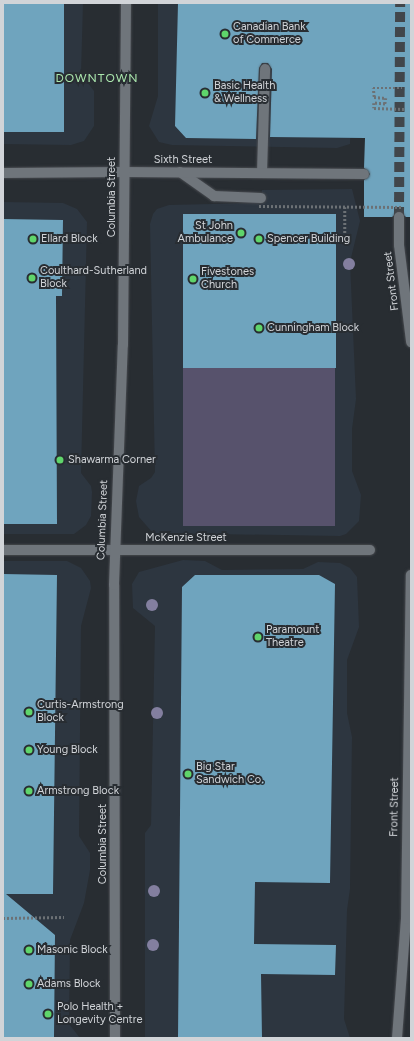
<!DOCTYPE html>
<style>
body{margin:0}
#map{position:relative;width:414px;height:1041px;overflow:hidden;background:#282d32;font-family:Figtree,sans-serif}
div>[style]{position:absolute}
.built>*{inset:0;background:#2d3640}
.green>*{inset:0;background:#57526c;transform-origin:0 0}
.building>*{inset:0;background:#6fa4be;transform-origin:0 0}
.secondary-tunnel>*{height:10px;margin-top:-5px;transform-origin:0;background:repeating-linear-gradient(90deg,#41464b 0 10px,transparent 0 15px)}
.path>*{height:2.5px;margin-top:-1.25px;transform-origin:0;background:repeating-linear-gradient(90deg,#6c7175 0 2px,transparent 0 4px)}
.roads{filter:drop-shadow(0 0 1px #474a4f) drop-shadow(0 0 1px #474a4f)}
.service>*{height:10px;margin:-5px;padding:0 5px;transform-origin:5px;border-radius:5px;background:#6f757b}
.minor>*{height:10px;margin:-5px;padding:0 5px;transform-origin:5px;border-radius:5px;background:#6f757b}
.tertiary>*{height:10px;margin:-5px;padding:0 5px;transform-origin:5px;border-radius:5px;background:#6f757b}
.secondary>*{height:10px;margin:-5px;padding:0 5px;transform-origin:5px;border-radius:5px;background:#6f757b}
.path-bridge>*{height:2.5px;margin-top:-1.25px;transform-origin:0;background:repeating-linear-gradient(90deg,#6c7175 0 2px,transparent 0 4px)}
.trees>*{width:12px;height:12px;margin:-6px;border-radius:50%;background:#837f9f}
.dots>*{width:11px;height:11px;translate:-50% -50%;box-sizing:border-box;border:2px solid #282d32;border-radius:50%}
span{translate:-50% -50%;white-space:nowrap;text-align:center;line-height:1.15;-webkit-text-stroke:4px #282d32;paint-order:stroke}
.poi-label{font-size:11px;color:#d1d4d8}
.left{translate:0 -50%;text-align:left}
.right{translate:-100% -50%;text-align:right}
.street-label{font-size:11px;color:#d1d4d8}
.neighbourhood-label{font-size:12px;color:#ace8ae;letter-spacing:1px}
.frame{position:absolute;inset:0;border:4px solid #d1d4d8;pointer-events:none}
</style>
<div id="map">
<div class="built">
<i style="clip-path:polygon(3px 3px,83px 3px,81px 74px,94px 91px,94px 126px,84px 141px,71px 145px,3px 144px)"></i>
<i style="clip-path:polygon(158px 3px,354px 3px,350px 144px,337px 148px,172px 145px,159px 142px,149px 126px,158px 96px)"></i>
<i style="clip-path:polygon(352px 189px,360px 221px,350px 262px,356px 399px,352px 429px,352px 471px,361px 495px,359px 521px,346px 534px,340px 536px,153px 533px,139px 517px,136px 501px,139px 486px,151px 478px,155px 472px,150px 224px,153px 214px,157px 209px,169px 205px,261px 203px,262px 190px)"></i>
<i style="clip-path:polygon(3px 202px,63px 203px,77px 209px,87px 222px,81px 473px,91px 486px,92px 492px,91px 516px,86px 525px,74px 534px,3px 534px)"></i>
<i style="clip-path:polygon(183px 560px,205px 561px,222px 570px,303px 569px,318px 562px,340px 563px,350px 568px,357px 577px,359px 627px,347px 660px,347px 713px,352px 737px,350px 889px,347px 910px,344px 1019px,350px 1038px,145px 1038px,145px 833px,151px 825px,155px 626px,133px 608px,132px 584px,139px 572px)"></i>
<i style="clip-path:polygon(3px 561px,67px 561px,81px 568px,90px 581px,91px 588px,81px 626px,79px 836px,90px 853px,90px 870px,84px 903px,70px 940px,69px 1024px,80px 1038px,3px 1038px)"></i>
</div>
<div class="green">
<i style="left:335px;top:367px;width:159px;height:152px;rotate:90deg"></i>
</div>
<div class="building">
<i style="left:3px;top:3px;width:61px;height:129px"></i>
<i style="clip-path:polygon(178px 3px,411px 3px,411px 217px,406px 217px,399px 211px,392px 217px,364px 217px,364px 180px,370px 174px,364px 168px,365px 138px,270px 137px,272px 69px,268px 63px,262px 63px,259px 68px,256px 139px,186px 138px,175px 126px)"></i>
<i style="left:183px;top:214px;width:153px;height:154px"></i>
<i style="clip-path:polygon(3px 219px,63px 220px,62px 296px,56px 296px,57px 524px,3px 524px)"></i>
<i style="clip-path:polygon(3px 574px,57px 575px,53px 894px,6px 894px,55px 935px,54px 1038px,3px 1038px)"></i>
<i style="clip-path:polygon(195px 575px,319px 575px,335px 584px,330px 883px,255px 882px,254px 944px,336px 945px,335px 975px,261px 974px,262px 1038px,178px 1038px,182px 587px)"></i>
</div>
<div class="secondary-tunnel">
<i style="left:399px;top:217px;width:214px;rotate:-89.7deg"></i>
</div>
<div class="path">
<i style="left:374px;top:97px;width:12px;rotate:5deg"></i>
<i style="left:386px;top:98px;width:6px;rotate:99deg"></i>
<i style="left:385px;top:104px;width:11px;rotate:-175deg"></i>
<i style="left:345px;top:207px;width:39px;rotate:90deg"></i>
<i style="left:3px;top:918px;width:61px;rotate:-0.9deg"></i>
</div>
<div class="roads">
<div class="service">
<i style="left:180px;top:172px;width:42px;rotate:35.2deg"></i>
<i style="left:214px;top:196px;width:47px;rotate:2.4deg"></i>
<i style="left:262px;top:173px;width:104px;rotate:-88.3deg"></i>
</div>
<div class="minor">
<i style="left:124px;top:172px;width:240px;rotate:0.5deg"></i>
<i style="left:3px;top:550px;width:367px"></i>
</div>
<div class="tertiary">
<i style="left:3px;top:173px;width:121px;rotate:-0.5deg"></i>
<i style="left:115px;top:1038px;width:453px;rotate:-90.1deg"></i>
<i style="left:114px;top:585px;width:240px;rotate:-87.9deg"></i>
<i style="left:123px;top:345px;width:342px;rotate:-89.5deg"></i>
</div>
<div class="secondary">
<i style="left:399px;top:217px;width:28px;rotate:90deg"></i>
<i style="left:399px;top:245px;width:98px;rotate:82.9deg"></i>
<i style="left:397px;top:1038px;width:119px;rotate:-85.7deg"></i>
<i style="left:406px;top:919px;width:344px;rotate:-89.2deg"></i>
</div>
</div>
<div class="path-bridge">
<i style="left:374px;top:97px;width:9px;rotate:-96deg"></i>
<i style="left:373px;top:88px;width:29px"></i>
<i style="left:374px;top:103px;width:5px;rotate:90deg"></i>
<i style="left:374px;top:108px;width:30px;rotate:2deg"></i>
<i style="left:259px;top:206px;width:144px;rotate:0.4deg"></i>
</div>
<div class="trees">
<i style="left:349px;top:264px"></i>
<i style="left:152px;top:605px"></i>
<i style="left:157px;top:713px"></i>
<i style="left:154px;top:891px"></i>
<i style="left:153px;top:945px"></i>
</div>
<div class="dots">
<i style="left:225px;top:34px;background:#5fd56b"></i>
<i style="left:205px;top:93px;background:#5fd56b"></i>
<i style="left:241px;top:233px;background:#5fd56b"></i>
<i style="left:33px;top:239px;background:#5fd56b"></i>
<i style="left:259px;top:239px;background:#5fd56b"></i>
<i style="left:32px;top:278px;background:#5fd56b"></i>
<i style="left:193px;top:279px;background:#5fd56b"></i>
<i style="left:259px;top:328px;background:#5fd56b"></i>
<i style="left:60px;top:460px;background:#5fd56b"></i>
<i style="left:258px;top:637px;background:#5fd56b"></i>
<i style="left:29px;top:712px;background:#5fd56b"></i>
<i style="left:29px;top:750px;background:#5fd56b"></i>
<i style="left:188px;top:774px;background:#5fd56b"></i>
<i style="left:29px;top:791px;background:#5fd56b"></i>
<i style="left:29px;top:950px;background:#5fd56b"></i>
<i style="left:29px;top:984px;background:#5fd56b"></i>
<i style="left:48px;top:1014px;background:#5fd56b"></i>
</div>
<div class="poi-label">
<span class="left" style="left:233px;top:34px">Canadian Bank<br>of Commerce</span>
<span class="left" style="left:214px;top:93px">Basic Health<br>&amp; Wellness</span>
<span class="right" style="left:233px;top:233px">St John<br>Ambulance</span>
<span class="left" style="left:41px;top:239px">Ellard Block</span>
<span class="left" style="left:267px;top:239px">Spencer Building</span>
<span class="left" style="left:40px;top:278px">Coulthard-Sutherland<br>Block</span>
<span class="left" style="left:201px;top:279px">Fivestones<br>Church</span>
<span class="left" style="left:267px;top:328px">Cunningham Block</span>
<span class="left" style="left:68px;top:460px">Shawarma Corner</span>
<span class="left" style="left:266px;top:637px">Paramount<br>Theatre</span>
<span class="left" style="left:37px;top:712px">Curtis-Armstrong<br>Block</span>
<span class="left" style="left:37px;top:750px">Young Block</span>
<span class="left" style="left:196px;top:774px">Big Star<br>Sandwich Co.</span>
<span class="left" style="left:37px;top:791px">Armstrong Block</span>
<span class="left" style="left:37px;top:950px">Masonic Block</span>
<span class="left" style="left:37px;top:984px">Adams Block</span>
<span class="left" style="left:57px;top:1014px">Polo Health +<br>Longevity Centre</span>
</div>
<div class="street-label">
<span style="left:183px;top:160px">Sixth Street</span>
<span style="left:112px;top:197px;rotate:-90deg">Columbia Street</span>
<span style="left:392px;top:281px;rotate:-97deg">Front Street</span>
<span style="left:103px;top:520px;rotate:-88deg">Columbia Street</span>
<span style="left:186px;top:538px">McKenzie Street</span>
<span style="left:395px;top:807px;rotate:-89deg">Front Street</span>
<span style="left:103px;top:844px;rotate:-90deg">Columbia Street</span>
</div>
<div class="neighbourhood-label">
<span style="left:97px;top:79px">DOWNTOWN</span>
</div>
<div class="frame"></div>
</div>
